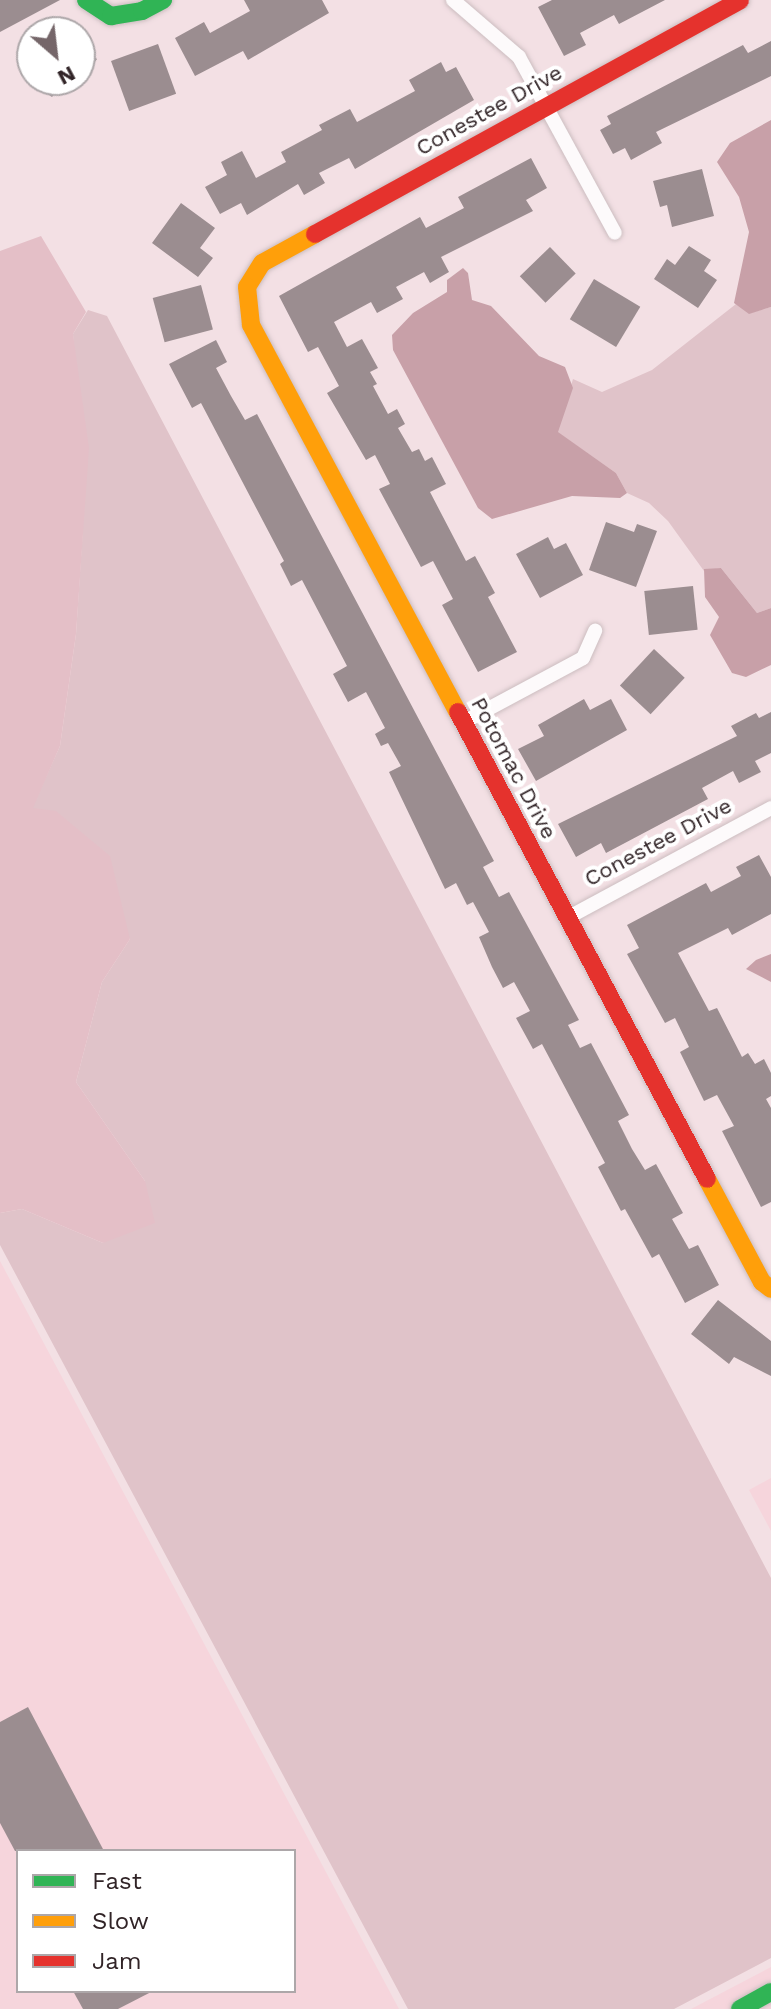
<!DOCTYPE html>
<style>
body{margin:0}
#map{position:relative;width:771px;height:2009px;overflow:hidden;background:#f3e0e4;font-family:"Work Sans",sans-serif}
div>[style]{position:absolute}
.built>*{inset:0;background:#f6d5dc}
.green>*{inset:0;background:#e0c3c9}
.forest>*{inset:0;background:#e4bfc7}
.water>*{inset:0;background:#c8a0a8}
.building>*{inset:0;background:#9b8d90;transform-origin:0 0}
.roads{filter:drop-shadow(0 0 2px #ccbdc0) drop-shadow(0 0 2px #ccbdc0)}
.street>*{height:14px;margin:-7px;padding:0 7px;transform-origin:7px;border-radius:7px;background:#fdfafb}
.fast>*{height:18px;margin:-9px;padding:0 9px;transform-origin:9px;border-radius:9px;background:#30b455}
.slow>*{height:18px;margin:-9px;padding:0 9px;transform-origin:9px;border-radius:9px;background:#ff9f0a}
.jam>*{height:18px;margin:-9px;padding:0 9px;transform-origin:9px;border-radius:9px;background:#e5322d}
span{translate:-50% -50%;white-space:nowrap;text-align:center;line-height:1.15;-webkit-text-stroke:8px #fff;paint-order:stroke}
.street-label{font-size:22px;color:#312427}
.legend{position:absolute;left:16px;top:1849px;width:280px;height:144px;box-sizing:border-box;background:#fff;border:2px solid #ada7a9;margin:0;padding:10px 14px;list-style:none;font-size:24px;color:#312427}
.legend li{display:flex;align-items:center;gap:16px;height:40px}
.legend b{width:40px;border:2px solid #ada7a9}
.north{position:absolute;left:16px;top:16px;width:80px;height:80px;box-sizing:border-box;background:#fff;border:2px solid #ada7a9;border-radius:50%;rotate:152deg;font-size:22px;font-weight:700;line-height:32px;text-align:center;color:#312427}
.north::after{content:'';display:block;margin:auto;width:28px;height:36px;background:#756669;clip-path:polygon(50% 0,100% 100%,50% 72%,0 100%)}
</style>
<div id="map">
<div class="built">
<i style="clip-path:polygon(evenodd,0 1261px,399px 2009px,0 2009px,0 1261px,18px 1851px,294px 1851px,294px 1991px,18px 1991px,18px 1851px)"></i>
<i style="clip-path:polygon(771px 1478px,771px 1531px,749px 1490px)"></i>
<i style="clip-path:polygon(771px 1967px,771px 2009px,691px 2009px)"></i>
</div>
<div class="green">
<i style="clip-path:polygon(736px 304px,750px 313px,771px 307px,771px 608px,757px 613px,721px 568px,704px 571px,668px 521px,649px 503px,627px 493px,616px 473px,557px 432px,573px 379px,602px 392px,652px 370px)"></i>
<i style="clip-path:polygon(88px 310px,107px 316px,771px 1578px,771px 1958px,674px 2009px,408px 2009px,0 1245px,0 1213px,22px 1209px,103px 1243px,145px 1181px,76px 1082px,102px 982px,130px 939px,32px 808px,60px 746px,76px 634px,83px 527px,73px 334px)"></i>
</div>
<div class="forest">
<i style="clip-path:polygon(41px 236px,86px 312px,73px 334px,89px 448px,76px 634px,60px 746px,33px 808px,56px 811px,110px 856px,130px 939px,102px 982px,76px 1082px,145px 1181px,155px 1223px,103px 1243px,22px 1209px,0 1213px,0 251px)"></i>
</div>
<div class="water">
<i style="clip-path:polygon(771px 120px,771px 307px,749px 314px,734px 303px,749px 232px,739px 197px,717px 162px,730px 143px)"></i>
<i style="clip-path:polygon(463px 268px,468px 273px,472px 300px,491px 306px,539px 356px,565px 367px,573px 388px,558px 432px,616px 473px,627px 493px,620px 498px,572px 496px,492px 519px,478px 508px,393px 350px,392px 335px,413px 313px,447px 292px,447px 280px)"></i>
<i style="clip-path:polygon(721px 568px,757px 613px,771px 608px,771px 665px,746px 677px,732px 673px,710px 635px,719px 617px,705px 597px,704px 569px)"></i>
<i style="clip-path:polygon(771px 954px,771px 982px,746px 969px,756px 960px)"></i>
</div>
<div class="building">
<i style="clip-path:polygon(0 0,60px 0,0 32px)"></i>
<i style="clip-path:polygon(244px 0,322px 0,329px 13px,248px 60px,243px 51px,195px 76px,175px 38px,204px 22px,210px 33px,250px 11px)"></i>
<i style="clip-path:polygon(552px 0,665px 0,619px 24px,614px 15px,580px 33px,586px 45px,564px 56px,538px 7px)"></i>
<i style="clip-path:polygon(771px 41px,771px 76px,656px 132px,662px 143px,631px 160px,625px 148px,613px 154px,600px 130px,611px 124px,607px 116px,743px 45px,748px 53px)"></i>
<i style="left:158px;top:44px;width:53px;height:50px;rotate:70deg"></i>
<i style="clip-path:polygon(80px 47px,97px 59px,80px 82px)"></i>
<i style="clip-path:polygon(441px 62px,446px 72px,456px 67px,474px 100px,355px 169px,349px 158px,319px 173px,325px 183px,304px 195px,298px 184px,247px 215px,241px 203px,220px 214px,205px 187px,227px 175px,221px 162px,242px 151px,256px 178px,286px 162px,281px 152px,322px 130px,319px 125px,350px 109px,357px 122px,415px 91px,409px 80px)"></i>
<i style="clip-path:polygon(29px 80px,65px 80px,52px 97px)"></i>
<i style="clip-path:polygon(531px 158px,547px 188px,526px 200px,533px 211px,441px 257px,449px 272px,430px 283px,424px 272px,396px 287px,403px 299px,377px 313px,371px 302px,334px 322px,347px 347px,362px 339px,378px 368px,370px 372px,377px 384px,373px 386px,388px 414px,397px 409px,405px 424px,398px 428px,412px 452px,419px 449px,425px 461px,432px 457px,446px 484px,430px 492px,466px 561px,475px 556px,495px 593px,488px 597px,517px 652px,478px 672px,442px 605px,453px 599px,433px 561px,421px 567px,379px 489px,390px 484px,375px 455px,366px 460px,327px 393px,339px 386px,318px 347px,308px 352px,279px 296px,420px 217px,426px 228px,464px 208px,458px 197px)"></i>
<i style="clip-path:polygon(702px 169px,714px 216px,672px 227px,667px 205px,660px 207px,653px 181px)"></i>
<i style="clip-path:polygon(181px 203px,215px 228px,200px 248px,213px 258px,198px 277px,152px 243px)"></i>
<i style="clip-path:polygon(689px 246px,711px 260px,704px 271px,717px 280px,698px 308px,654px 279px,667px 259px,675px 265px)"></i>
<i style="left:550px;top:247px;width:37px;height:42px;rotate:46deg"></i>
<i style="left:594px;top:279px;width:54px;height:47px;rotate:31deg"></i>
<i style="left:201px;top:285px;width:46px;height:50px;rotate:75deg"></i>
<i style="clip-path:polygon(216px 340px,227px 362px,216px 368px,231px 396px,245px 420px,257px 414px,494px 861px,483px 867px,499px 897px,509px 892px,579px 1020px,568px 1025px,580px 1048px,591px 1043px,629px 1115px,618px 1121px,632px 1149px,645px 1170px,656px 1164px,683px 1213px,672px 1219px,689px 1249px,698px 1245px,719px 1285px,685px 1303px,659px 1254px,652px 1258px,625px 1209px,621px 1211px,598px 1167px,605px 1163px,542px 1044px,533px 1049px,516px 1018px,530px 1011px,514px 982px,503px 988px,492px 967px,479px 937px,489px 932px,473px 902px,467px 905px,456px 883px,445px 889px,389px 772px,401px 766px,388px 743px,381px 746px,375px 734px,385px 728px,366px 692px,348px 702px,333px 674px,347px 666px,302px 580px,291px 586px,280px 564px,284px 561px,201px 403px,192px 408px,169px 364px)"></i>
<i style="clip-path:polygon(606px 522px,634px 532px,637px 524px,657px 531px,636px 587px,589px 570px)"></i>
<i style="clip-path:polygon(548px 537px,554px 549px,566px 543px,583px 575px,540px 598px,516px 554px)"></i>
<i style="left:693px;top:586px;width:44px;height:49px;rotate:84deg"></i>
<i style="left:654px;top:649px;width:42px;height:50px;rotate:43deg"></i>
<i style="clip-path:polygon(584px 699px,590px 710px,611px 699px,627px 730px,536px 781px,518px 749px,544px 736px,538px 725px)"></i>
<i style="clip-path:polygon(771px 712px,771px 753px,755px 761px,761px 772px,739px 783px,733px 771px,702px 788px,708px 799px,606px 853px,601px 843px,576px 857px,558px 824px,737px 736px,731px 726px,756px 713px,759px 718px)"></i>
<i style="clip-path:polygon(759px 855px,771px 877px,771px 914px,732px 935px,728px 928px,678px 953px,709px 1011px,717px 1008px,742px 1057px,748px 1053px,755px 1064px,764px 1059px,771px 1073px,771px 1096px,766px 1099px,771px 1108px,771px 1202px,761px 1207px,722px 1131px,734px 1126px,717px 1095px,704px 1101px,680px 1052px,689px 1047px,675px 1018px,665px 1023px,627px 954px,639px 948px,627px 925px,706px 883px,711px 892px,741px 876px,736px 867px)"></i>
<i style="clip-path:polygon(718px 1300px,771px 1341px,771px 1376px,734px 1357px,729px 1364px,691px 1334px)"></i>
<i style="clip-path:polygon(28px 1707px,104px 1851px,15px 1851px,0 1823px,0 1722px)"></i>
<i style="clip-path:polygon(73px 1991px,153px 1991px,118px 2009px,83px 2009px)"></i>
</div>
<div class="roads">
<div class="street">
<i style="left:453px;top:0;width:87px;rotate:40.8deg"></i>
<i style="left:519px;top:57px;width:200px;rotate:61.4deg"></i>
<i style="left:462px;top:723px;width:137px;rotate:-28.2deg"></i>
<i style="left:583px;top:658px;width:30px;rotate:-66deg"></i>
<i style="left:567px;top:918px;width:232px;rotate:-28.3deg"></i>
</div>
<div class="fast">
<i style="left:86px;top:0;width:30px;rotate:33deg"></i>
<i style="left:111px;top:16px;width:31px;rotate:-9deg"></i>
<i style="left:142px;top:11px;width:24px;rotate:-28deg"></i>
<i style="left:740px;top:2009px;width:35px;rotate:-29deg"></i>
</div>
<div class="slow">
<i style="left:315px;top:234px;width:60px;rotate:151.3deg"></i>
<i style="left:262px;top:263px;width:28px;rotate:122deg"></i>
<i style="left:247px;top:287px;width:38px;rotate:84deg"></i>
<i style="left:251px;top:325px;width:439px;rotate:61.9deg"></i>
<i style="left:707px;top:1179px;width:117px;rotate:61.9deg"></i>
<i style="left:762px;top:1282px;width:11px;rotate:38deg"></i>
</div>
<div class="jam">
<i style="left:315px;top:234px;width:485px;rotate:-28.8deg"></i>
<i style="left:458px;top:712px;width:529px;rotate:61.93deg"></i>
</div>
</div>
<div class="street-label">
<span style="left:489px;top:110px;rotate:-29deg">Conestee Drive</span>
<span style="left:514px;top:768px;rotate:62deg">Potomac Drive</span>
<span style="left:658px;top:842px;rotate:-28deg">Conestee Drive</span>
</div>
<ul class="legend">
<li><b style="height:10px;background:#30b455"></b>Fast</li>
<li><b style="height:10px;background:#ff9f0a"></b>Slow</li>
<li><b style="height:10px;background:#e5322d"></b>Jam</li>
</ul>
<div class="north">N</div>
</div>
